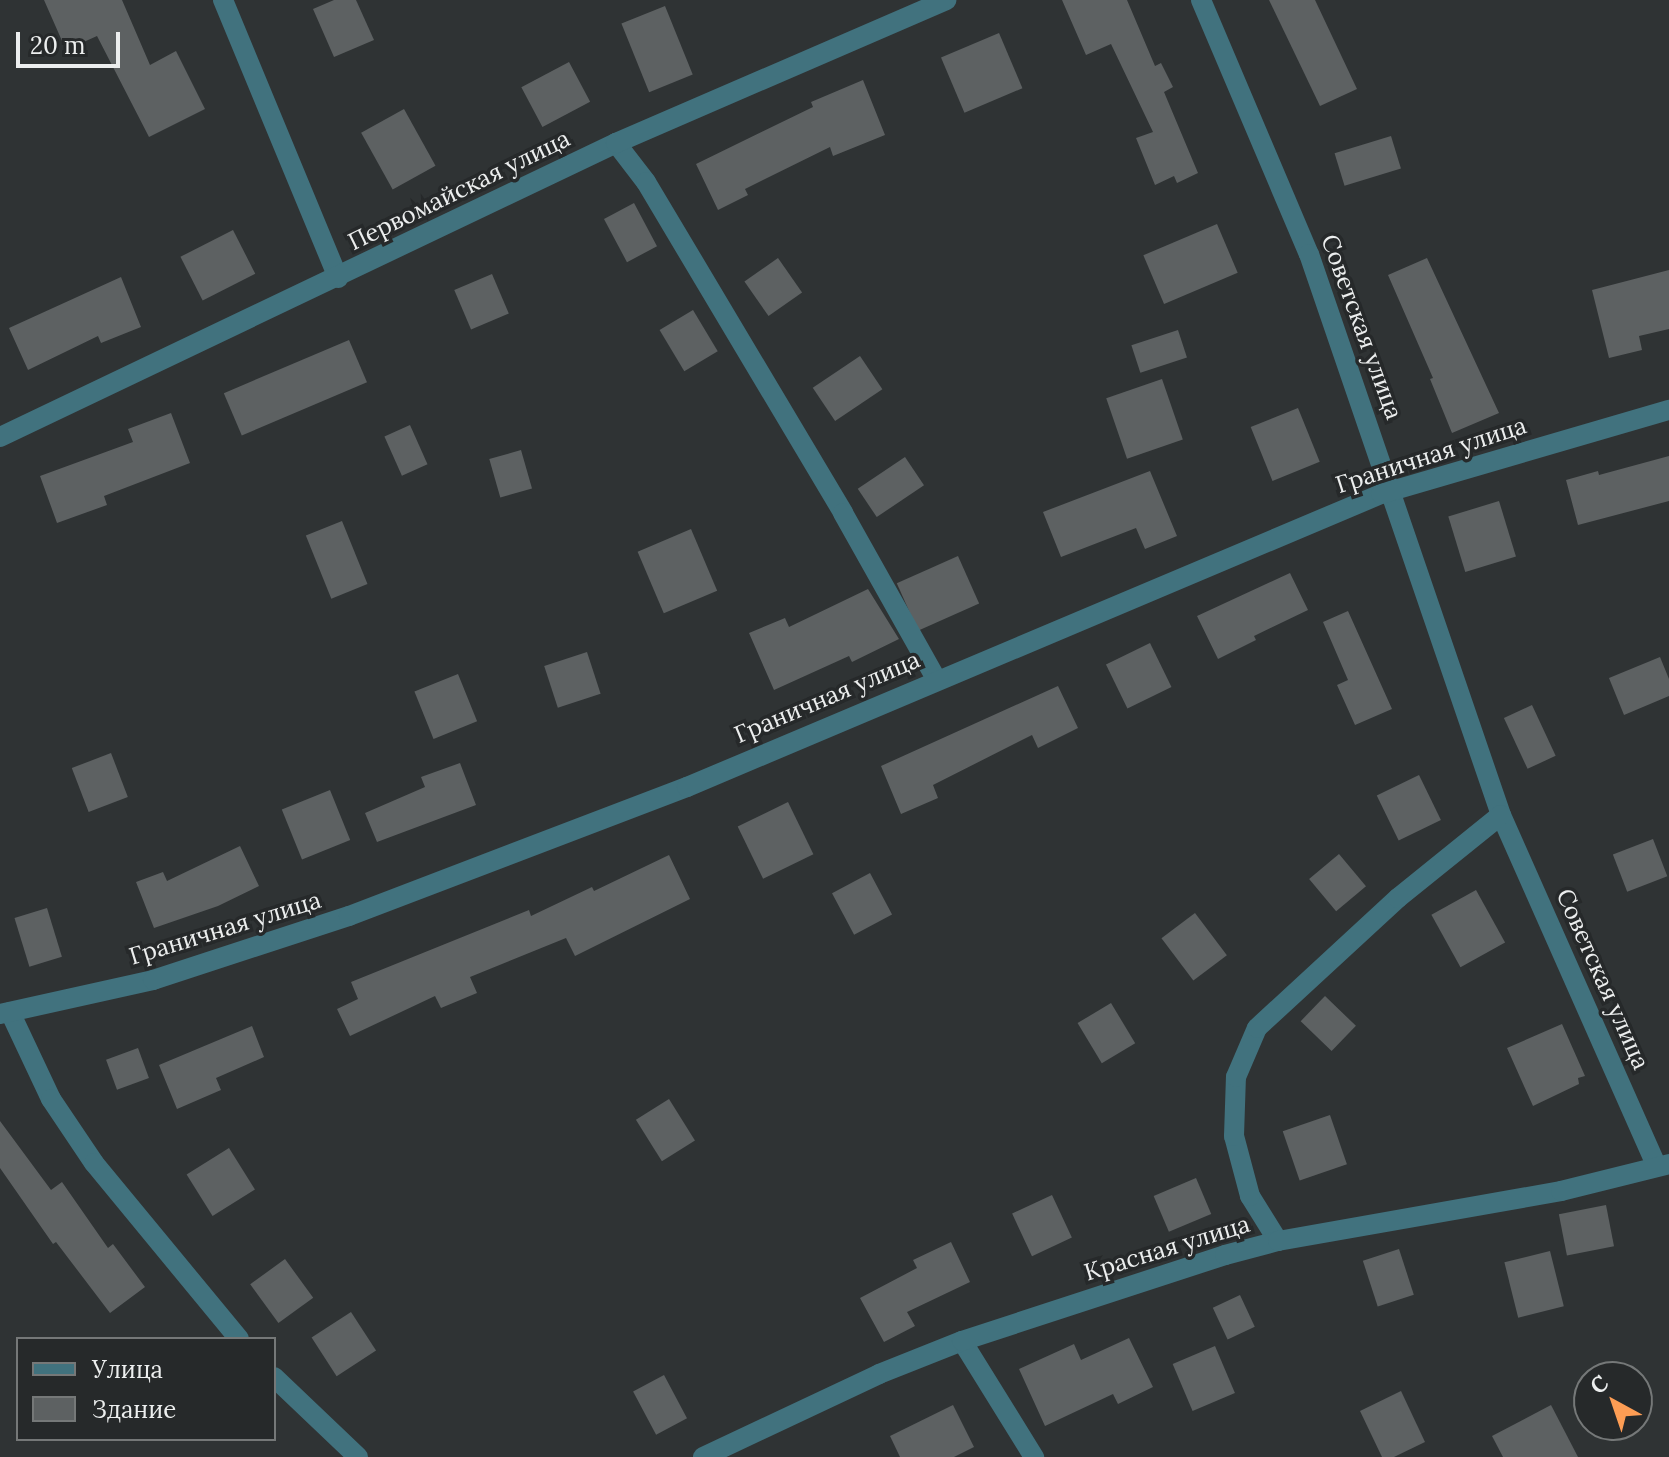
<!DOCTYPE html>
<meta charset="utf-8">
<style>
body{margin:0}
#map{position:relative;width:1669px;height:1457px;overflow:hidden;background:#2f3334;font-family:Lora,serif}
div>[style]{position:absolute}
.building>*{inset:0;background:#5d6162;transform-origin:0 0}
.minor>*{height:20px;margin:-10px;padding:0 10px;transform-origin:10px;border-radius:10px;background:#41727e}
span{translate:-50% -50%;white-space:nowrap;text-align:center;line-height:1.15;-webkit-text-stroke:7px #26292a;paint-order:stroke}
.street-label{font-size:24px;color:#eceeee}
.legend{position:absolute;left:16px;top:1337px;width:260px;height:104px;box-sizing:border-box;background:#26292a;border:2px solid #757878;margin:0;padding:10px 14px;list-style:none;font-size:24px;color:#eceeee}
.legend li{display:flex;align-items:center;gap:16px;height:40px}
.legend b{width:40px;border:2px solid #757878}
.north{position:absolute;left:1573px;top:1361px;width:80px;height:80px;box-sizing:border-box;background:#26292a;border:2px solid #757878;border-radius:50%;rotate:320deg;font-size:22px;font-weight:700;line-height:32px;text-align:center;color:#eceeee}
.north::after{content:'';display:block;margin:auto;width:28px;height:36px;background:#fd9d54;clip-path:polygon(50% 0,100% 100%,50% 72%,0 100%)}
.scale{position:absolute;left:16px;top:32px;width:104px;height:36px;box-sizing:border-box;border:4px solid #eceeee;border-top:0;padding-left:10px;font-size:24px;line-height:28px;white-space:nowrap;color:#eceeee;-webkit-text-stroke:6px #26292a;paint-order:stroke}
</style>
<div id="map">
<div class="building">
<i style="clip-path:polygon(44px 0,122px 0,150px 65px,176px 51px,205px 109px,149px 137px,97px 36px,66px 50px)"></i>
<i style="clip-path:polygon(334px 0,356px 0,374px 40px,334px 57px,313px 9px)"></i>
<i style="clip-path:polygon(1062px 0,1127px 0,1155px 66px,1161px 63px,1173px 87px,1164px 92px,1198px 173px,1177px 183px,1174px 176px,1155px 185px,1136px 138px,1153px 132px,1111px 44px,1086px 55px)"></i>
<i style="clip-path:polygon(1269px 0,1315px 0,1357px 89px,1320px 106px)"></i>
<i style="left:665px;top:6px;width:74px;height:47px;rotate:68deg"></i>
<i style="left:999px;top:33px;width:60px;height:63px;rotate:67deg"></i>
<i style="left:569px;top:62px;width:45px;height:54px;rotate:62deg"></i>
<i style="clip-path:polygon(863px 80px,885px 135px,833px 156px,830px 147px,745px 189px,748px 195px,718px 210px,696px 164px,813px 107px,811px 102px)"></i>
<i style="left:404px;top:109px;width:65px;height:49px;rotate:61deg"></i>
<i style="left:1391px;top:136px;width:34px;height:59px;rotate:73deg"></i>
<i style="left:634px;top:203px;width:49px;height:34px;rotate:62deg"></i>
<i style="left:1217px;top:224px;width:53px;height:80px;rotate:67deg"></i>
<i style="left:233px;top:230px;width:49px;height:59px;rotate:63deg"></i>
<i style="left:778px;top:258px;width:42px;height:41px;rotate:55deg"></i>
<i style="clip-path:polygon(1427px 258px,1499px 413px,1452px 433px,1430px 379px,1433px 378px,1388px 275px)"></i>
<i style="clip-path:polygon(1669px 270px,1669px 329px,1639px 336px,1642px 350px,1609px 358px,1592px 290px)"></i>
<i style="left:492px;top:274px;width:43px;height:41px;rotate:67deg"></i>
<i style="clip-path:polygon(121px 277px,141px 327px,101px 343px,98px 336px,28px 370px,9px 328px)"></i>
<i style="left:693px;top:310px;width:48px;height:39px;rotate:59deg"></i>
<i style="left:1178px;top:330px;width:29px;height:49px;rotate:72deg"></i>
<i style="left:349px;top:340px;width:46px;height:136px;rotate:67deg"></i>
<i style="left:860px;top:356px;width:40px;height:57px;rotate:56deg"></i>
<i style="left:1162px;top:379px;width:64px;height:59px;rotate:71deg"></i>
<i style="left:1298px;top:408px;width:58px;height:51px;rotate:68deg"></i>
<i style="clip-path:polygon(171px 413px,190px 463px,104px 496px,107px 505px,57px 523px,40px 476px,133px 442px,128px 429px)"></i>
<i style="left:410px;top:425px;width:43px;height:28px;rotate:66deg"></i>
<i style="left:521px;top:450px;width:40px;height:33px;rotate:74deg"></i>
<i style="clip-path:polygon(1669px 456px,1669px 501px,1578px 525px,1566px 480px,1598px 471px,1599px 475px)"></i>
<i style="left:905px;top:457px;width:34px;height:57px;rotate:56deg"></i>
<i style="clip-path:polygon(1150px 471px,1177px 536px,1145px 549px,1136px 528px,1061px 557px,1043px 512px)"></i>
<i style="left:1499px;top:501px;width:58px;height:53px;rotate:73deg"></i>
<i style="left:342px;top:521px;width:68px;height:39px;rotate:68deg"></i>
<i style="left:691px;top:529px;width:67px;height:58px;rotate:67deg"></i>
<i style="left:958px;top:556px;width:52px;height:67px;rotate:66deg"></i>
<i style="clip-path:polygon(1290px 573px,1308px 610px,1254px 636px,1256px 640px,1218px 659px,1197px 616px)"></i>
<i style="clip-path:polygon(868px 589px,899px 639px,852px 662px,849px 656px,774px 690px,749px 633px,785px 618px,789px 627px)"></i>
<i style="clip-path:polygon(1348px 611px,1392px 709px,1355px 725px,1337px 685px,1348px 680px,1323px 622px)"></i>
<i style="left:1150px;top:643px;width:49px;height:49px;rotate:64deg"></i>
<i style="left:587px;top:652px;width:44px;height:45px;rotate:72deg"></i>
<i style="clip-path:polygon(1660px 657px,1669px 679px,1669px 696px,1624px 715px,1609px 678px)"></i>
<i style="left:458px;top:674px;width:51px;height:47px;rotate:68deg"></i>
<i style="clip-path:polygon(1058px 686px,1078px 728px,1038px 748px,1032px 735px,933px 785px,938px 798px,901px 814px,881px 766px)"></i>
<i style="left:1532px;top:705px;width:56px;height:31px;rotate:65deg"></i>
<i style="left:111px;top:753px;width:47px;height:42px;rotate:69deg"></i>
<i style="clip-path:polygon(460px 763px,476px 805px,377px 842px,365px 813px,425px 787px,421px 777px)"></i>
<i style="left:1419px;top:775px;width:50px;height:47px;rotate:64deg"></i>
<i style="left:330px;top:790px;width:54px;height:52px;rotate:68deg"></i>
<i style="left:788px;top:802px;width:58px;height:56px;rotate:64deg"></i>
<i style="left:1653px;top:839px;width:40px;height:43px;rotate:69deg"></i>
<i style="clip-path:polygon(240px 846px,259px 886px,218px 906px,154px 928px,136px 882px,163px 872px,167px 881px)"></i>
<i style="left:1339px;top:854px;width:42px;height:39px;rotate:50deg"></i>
<i style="clip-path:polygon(669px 855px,690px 899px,575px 956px,566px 938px,470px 977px,477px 993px,441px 1008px,435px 996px,350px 1036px,337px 1009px,358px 999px,351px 982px,529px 910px,531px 916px,592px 887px,594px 891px)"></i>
<i style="left:870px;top:873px;width:47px;height:43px;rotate:62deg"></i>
<i style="left:1476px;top:890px;width:60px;height:51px;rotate:61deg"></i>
<i style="left:47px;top:908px;width:51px;height:34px;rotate:73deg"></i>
<i style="left:1195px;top:913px;width:53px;height:42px;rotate:53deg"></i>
<i style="left:1325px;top:996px;width:43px;height:35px;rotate:44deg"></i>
<i style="left:1111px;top:1003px;width:47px;height:39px;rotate:59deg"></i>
<i style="clip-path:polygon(1562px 1024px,1585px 1076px,1578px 1078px,1579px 1084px,1533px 1106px,1507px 1048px)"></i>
<i style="clip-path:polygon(252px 1026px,264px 1057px,216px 1078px,221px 1090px,177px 1109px,159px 1065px)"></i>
<i style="left:138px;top:1048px;width:32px;height:34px;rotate:70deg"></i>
<i style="left:669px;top:1099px;width:49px;height:39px;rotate:58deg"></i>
<i style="left:1330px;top:1115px;width:52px;height:50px;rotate:71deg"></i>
<i style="clip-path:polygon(0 1121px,51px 1190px,62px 1182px,108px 1248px,113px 1244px,145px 1287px,110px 1313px,56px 1242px,53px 1244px,0 1168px)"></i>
<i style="left:229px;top:1148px;width:49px;height:50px;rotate:58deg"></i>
<i style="left:1196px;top:1178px;width:39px;height:46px;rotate:67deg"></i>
<i style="left:1052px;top:1195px;width:47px;height:44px;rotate:65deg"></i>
<i style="left:1606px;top:1205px;width:42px;height:48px;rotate:79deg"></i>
<i style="clip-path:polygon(951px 1242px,970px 1282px,907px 1312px,915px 1326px,884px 1342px,860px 1298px,917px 1268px,913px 1260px)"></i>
<i style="left:1399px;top:1249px;width:48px;height:38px;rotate:72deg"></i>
<i style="left:1550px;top:1251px;width:57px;height:47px;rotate:76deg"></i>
<i style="left:285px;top:1259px;width:48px;height:43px;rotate:54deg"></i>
<i style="left:1240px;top:1295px;width:35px;height:30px;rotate:65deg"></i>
<i style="left:351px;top:1312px;width:46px;height:47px;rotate:57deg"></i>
<i style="clip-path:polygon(1129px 1338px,1153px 1387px,1118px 1404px,1113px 1394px,1045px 1426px,1019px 1369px,1074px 1344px,1081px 1360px)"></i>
<i style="left:1215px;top:1346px;width:51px;height:46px;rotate:67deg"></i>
<i style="left:664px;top:1375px;width:49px;height:35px;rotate:62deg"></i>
<i style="clip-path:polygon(1401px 1391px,1425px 1442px,1394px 1457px,1382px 1457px,1360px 1411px)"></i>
<i style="clip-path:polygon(953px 1405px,974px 1447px,954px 1457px,900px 1457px,890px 1436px)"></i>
<i style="clip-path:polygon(1551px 1405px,1578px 1457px,1503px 1457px,1492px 1436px)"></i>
</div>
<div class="minor">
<i style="left:223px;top:0;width:301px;rotate:67.5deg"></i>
<i style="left:1201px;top:0;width:276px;rotate:67deg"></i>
<i style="left:1309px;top:254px;width:593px;rotate:71.11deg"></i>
<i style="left:1501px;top:815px;width:383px;rotate:66.1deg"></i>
<i style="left:616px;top:143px;width:49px;rotate:52.4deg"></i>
<i style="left:646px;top:182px;width:385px;rotate:59.2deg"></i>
<i style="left:843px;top:513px;width:190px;rotate:60.7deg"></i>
<i style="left:0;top:437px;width:683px;rotate:-25.51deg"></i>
<i style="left:616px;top:143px;width:360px;rotate:-23.4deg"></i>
<i style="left:10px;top:1012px;width:96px;rotate:64.8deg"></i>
<i style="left:51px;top:1099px;width:77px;rotate:56.1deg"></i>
<i style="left:94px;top:1163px;width:228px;rotate:50.5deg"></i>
<i style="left:0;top:1014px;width:157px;rotate:-12.5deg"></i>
<i style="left:153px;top:980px;width:206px;rotate:-18.1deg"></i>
<i style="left:349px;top:916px;width:362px;rotate:-20.9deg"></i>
<i style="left:687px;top:787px;width:753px;rotate:-22.89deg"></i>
<i style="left:1381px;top:494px;width:300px;rotate:-16.3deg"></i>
<i style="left:1278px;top:1241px;width:53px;rotate:-121.9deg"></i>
<i style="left:1250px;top:1196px;width:62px;rotate:-104.9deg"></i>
<i style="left:1234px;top:1136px;width:59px;rotate:-88.1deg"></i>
<i style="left:1236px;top:1077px;width:53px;rotate:-66.8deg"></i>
<i style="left:1257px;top:1028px;width:192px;rotate:-42.7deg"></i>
<i style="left:1398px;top:898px;width:132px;rotate:-38.9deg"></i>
<i style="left:962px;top:1341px;width:137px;rotate:58.2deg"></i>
<i style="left:274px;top:1377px;width:116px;rotate:43.6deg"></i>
<i style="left:703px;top:1457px;width:195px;rotate:-25.2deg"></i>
<i style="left:879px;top:1374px;width:89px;rotate:-21.7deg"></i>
<i style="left:962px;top:1341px;width:277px;rotate:-18.1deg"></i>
<i style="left:1225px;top:1255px;width:55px;rotate:-14.8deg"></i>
<i style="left:1278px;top:1241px;width:287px;rotate:-10deg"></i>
<i style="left:1561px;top:1191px;width:111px;rotate:-14deg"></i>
</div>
<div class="street-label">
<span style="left:459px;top:190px;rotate:-26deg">Первомайская улица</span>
<span style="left:1362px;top:327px;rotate:70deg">Советская улица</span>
<span style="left:1431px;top:455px;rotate:-18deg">Граничная улица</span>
<span style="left:827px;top:697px;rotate:-23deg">Граничная улица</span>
<span style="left:225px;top:928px;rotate:-17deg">Граничная улица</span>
<span style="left:1603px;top:979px;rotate:66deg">Советская улица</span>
<span style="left:1167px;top:1248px;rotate:-17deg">Красная улица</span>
</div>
<ul class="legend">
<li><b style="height:10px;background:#41727e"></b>Улица</li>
<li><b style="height:22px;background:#5d6162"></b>Здание</li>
</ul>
<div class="north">С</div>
<div class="scale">20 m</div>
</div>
